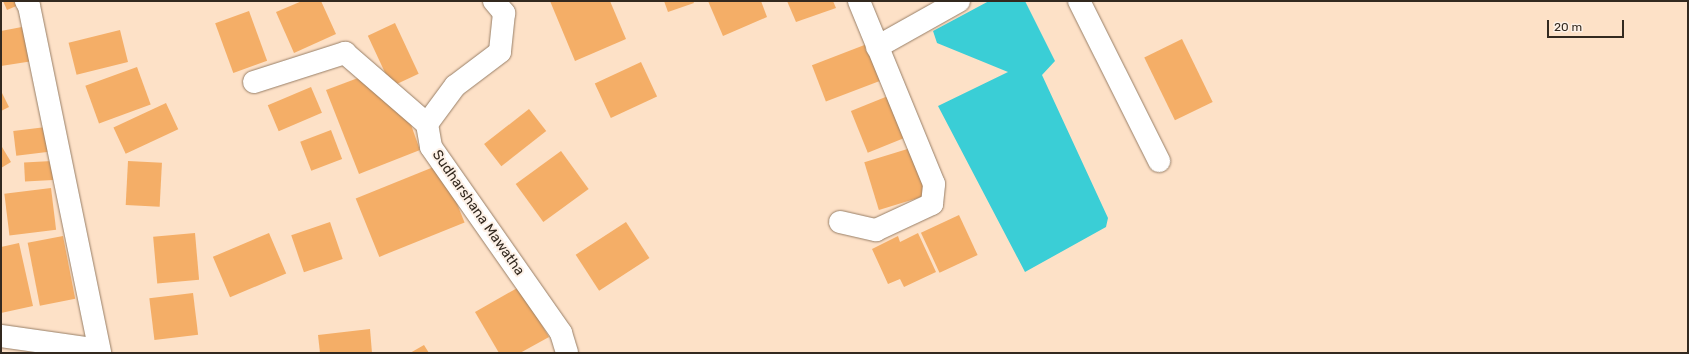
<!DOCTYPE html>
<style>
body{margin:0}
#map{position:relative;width:1689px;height:354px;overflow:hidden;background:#fde1c7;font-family:Rubik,sans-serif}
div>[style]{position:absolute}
.water>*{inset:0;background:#3aced6}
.building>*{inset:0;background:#f4ae67;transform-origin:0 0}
.roads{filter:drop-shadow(0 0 1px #987f67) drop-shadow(0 0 1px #987f67)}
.minor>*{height:22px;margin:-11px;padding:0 11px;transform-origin:11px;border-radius:11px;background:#fff}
span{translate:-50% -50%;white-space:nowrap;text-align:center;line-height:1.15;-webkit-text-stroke:4px #fdf1e7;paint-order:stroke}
.street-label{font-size:14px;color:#33291f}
.frame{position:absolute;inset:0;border:2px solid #33291f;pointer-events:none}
.scale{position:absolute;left:1547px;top:20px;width:77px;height:18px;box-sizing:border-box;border:2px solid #33291f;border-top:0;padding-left:5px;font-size:12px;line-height:14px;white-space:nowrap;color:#33291f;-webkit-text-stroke:3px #fdf1e7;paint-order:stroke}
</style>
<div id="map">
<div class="water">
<i style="clip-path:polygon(989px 1px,1025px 1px,1055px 61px,1042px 75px,1108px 218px,1106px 227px,1025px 272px,938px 106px,1008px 72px,937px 43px,933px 31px)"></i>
</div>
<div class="building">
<i style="clip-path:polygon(3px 1px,19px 1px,21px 4px,7px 10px)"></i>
<i style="clip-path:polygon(302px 1px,321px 1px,336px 34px,294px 53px,276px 12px)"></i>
<i style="clip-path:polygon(550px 1px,610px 1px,626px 39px,575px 61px)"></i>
<i style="clip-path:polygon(664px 1px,693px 1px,694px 3px,668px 12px)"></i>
<i style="clip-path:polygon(708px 1px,761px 1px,767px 17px,723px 36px)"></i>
<i style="clip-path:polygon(787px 1px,833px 1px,836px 8px,796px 22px)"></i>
<i style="left:249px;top:11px;width:53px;height:36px;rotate:70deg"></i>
<i style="left:395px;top:23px;width:56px;height:30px;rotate:65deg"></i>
<i style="clip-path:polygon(27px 26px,33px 61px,1px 66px,1px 31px)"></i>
<i style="left:120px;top:30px;width:33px;height:53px;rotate:76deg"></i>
<i style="left:1182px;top:39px;width:70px;height:42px;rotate:64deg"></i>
<i style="left:867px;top:44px;width:39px;height:59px;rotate:69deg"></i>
<i style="left:641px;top:62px;width:38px;height:51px;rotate:65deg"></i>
<i style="left:137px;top:67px;width:40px;height:55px;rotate:70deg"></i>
<i style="clip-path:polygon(366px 75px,410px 122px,420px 150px,359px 174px,326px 90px)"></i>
<i style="left:311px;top:87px;width:28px;height:47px;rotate:67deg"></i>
<i style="clip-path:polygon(1px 91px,9px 107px,1px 111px)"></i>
<i style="left:888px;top:96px;width:45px;height:40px;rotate:68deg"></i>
<i style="left:166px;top:103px;width:29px;height:58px;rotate:65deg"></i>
<i style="left:529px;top:109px;width:28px;height:57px;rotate:52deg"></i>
<i style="left:46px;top:127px;width:25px;height:33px;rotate:83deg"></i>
<i style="left:331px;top:130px;width:31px;height:33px;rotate:69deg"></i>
<i style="clip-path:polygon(2px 147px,11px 162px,1px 168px,1px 148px)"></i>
<i style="left:914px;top:147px;width:50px;height:52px;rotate:73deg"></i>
<i style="left:561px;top:151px;width:47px;height:56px;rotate:54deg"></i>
<i style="left:52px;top:161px;width:19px;height:28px;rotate:87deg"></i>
<i style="left:128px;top:161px;width:34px;height:44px;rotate:3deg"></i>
<i style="left:441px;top:164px;width:63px;height:92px;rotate:68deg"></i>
<i style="left:51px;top:188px;width:42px;height:47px;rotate:83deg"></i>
<i style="left:959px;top:215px;width:44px;height:42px;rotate:65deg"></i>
<i style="left:330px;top:222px;width:39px;height:41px;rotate:71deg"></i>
<i style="left:626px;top:222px;width:43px;height:60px;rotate:57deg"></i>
<i style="left:195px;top:233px;width:47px;height:42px;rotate:85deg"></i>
<i style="left:269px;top:233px;width:44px;height:61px;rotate:67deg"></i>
<i style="clip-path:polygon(918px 233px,936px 272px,904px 287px,900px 279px,888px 284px,872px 249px,898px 236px,900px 242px)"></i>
<i style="left:63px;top:236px;width:64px;height:36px;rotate:79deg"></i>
<i style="clip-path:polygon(19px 243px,33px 306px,1px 313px,1px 247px)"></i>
<i style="clip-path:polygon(519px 287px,549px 337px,520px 353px,499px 353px,475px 312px)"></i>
<i style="left:193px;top:293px;width:42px;height:44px;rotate:83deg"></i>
<i style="clip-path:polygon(370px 329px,372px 353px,320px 353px,318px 335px)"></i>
<i style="clip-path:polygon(424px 345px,429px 353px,410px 353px)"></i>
</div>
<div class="roads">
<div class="minor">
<i style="left:26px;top:1px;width:6px;rotate:59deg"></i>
<i style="left:29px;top:6px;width:354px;rotate:78.4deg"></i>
<i style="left:494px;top:1px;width:16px;rotate:50deg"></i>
<i style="left:504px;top:13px;width:39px;rotate:96deg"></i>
<i style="left:500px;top:52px;width:56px;rotate:142.9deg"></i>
<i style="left:455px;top:86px;width:47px;rotate:126.4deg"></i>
<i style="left:427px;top:124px;width:23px;rotate:80deg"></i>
<i style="left:431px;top:147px;width:227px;rotate:55deg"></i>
<i style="left:561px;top:333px;width:21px;rotate:73deg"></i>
<i style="left:1079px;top:1px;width:179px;rotate:63.4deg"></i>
<i style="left:877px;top:47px;width:94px;rotate:-29.3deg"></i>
<i style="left:254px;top:82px;width:96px;rotate:-17.7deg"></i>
<i style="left:345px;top:53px;width:108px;rotate:40.9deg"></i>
<i style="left:840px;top:222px;width:37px;rotate:13deg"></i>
<i style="left:876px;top:230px;width:62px;rotate:-24.9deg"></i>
<i style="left:932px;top:204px;width:20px;rotate:-84deg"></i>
<i style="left:934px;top:184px;width:198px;rotate:-112.3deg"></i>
<i style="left:1px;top:336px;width:99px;rotate:8.1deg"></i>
</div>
</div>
<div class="street-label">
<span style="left:478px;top:213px;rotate:55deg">Sudharshana Mawatha</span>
</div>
<div class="frame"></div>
<div class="scale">20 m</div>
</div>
